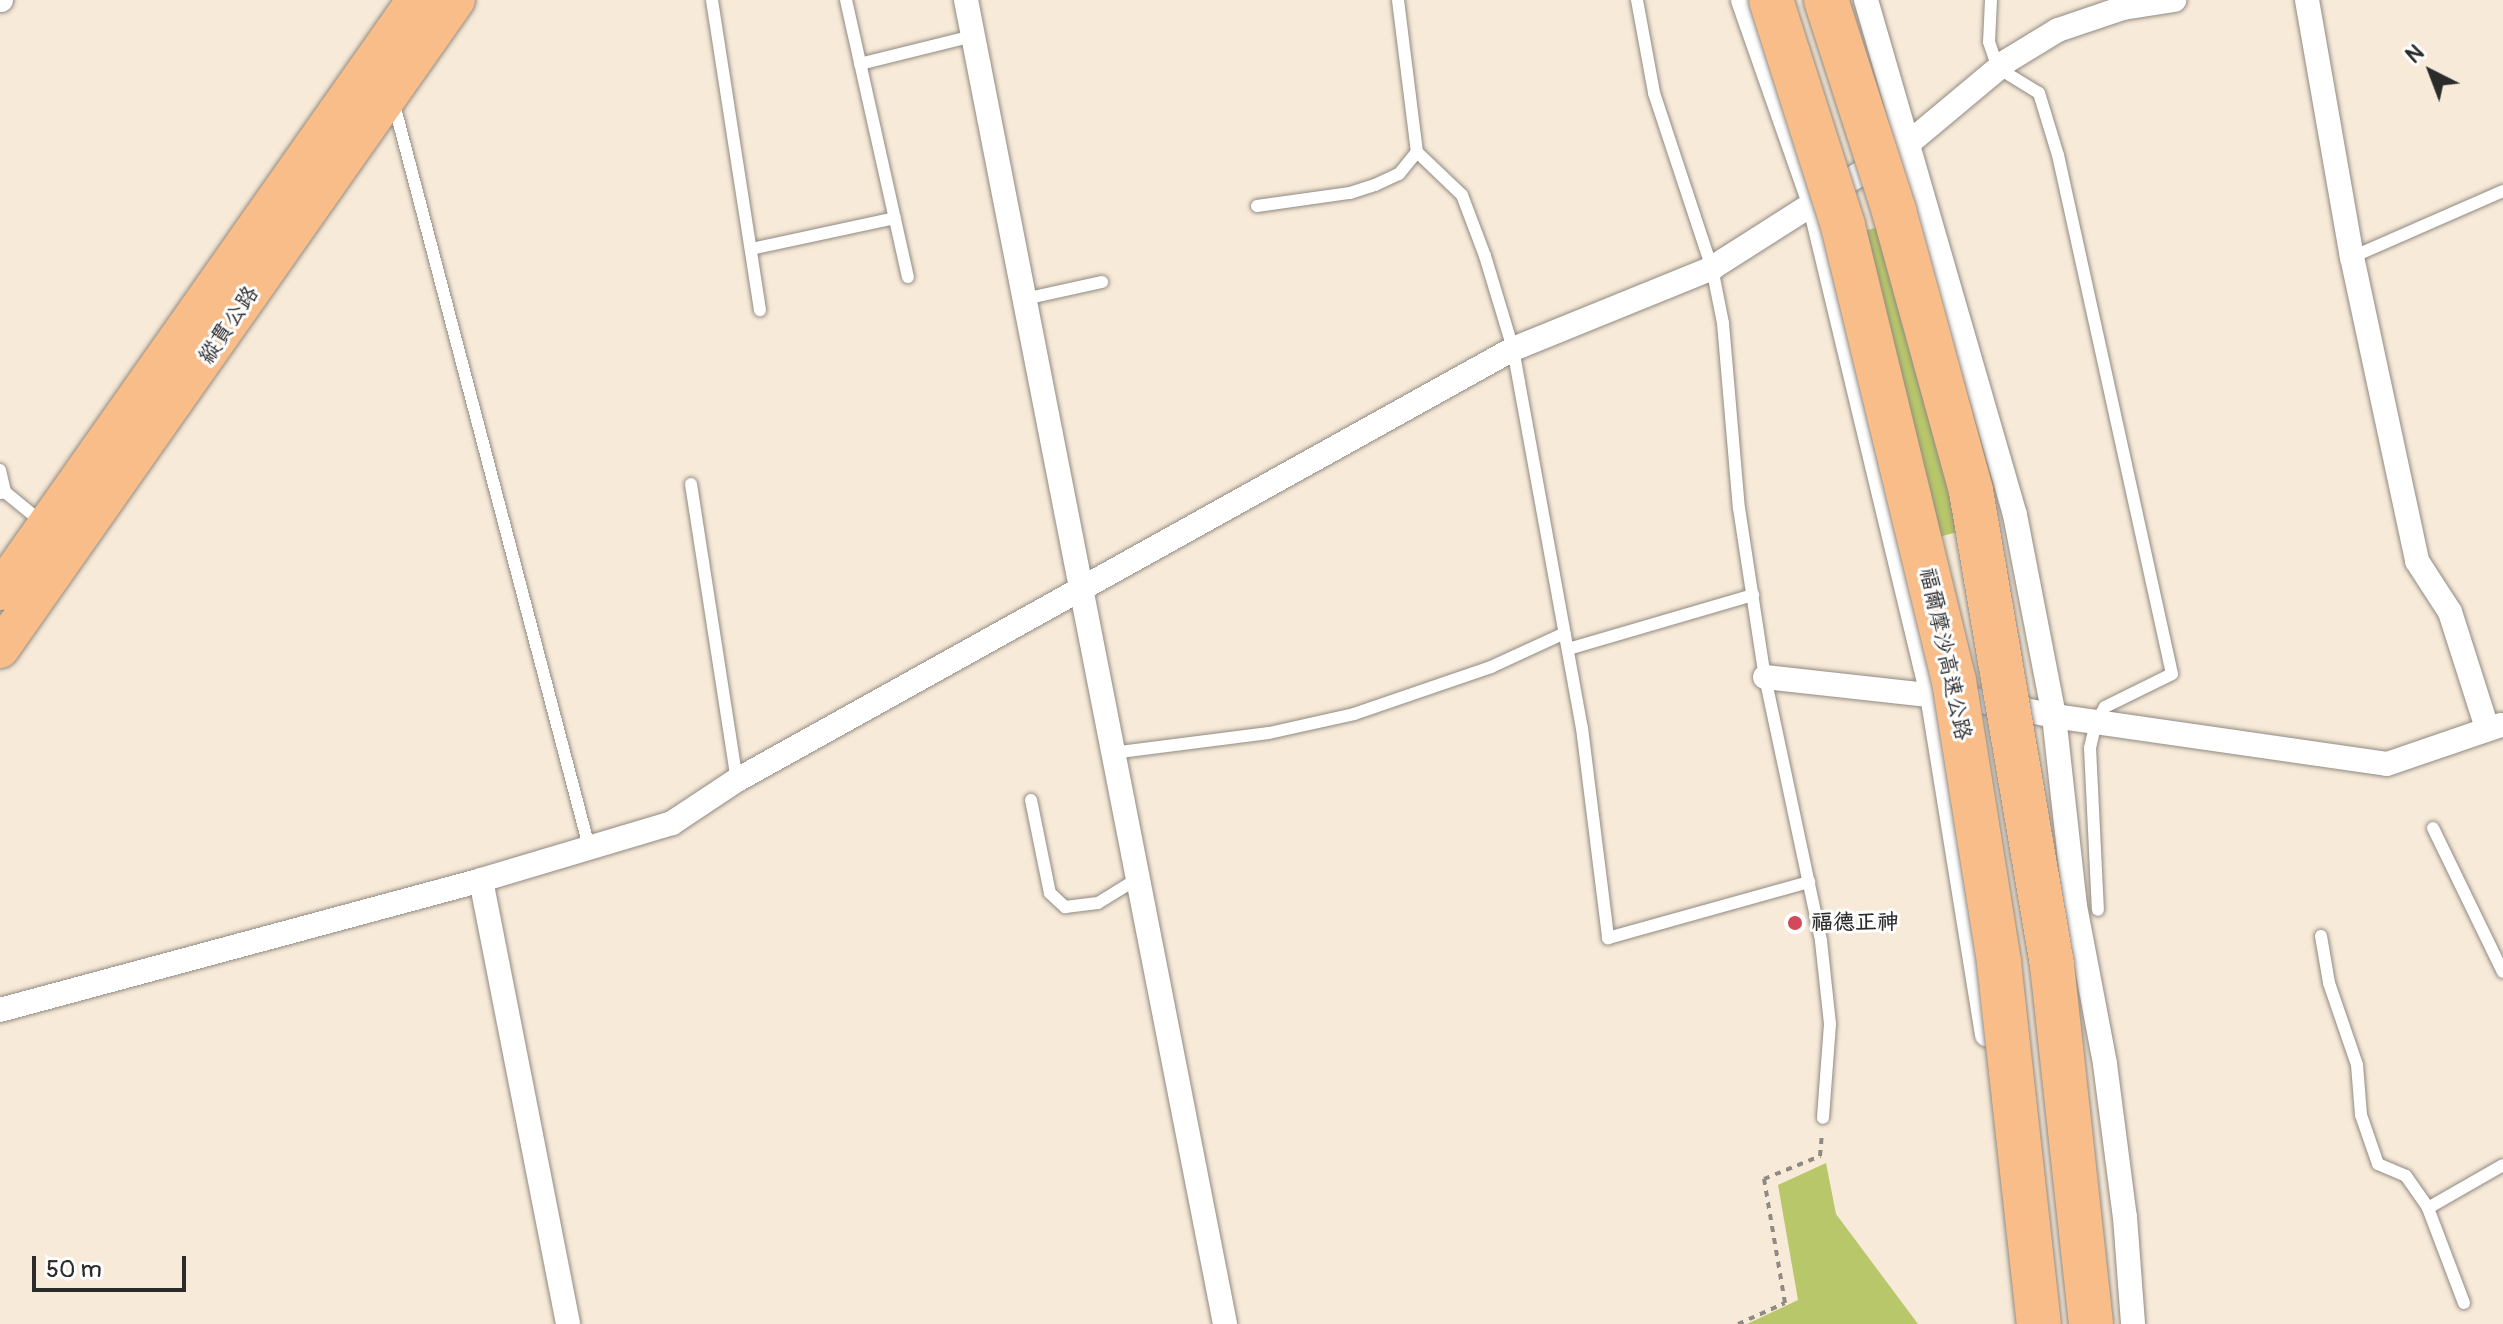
<!DOCTYPE html>
<meta charset="utf-8">
<style>
body{margin:0}
#map{position:relative;width:2503px;height:1324px;overflow:hidden;background:#f7ead8;font-family:Pangolin,"LXGW WenKai TC",sans-serif}
div>[style]{position:absolute}
.green>*{inset:0;background:#b8c769;transform-origin:0 0}
.path>*{height:4px;margin-top:-2px;transform-origin:0;background:repeating-linear-gradient(90deg,#918a82 0 6px,transparent 0 12px)}
.roads{filter:drop-shadow(0 0 2px #918a82) drop-shadow(0 0 2px #918a82)}
.service>*{height:12px;margin:-6px;padding:0 6px;transform-origin:6px;border-radius:6px;background:#fff}
.minor>*{height:24px;margin:-12px;padding:0 12px;transform-origin:12px;border-radius:12px;background:#fff}
.primary>*{height:38px;margin:-19px;padding:0 19px;transform-origin:19px;border-radius:19px;background:#f8bd88}
.bridges{filter:drop-shadow(0 0 2px #918a82) drop-shadow(0 0 2px #918a82)}
.motorway-bridge>*{height:44px;margin:-22px;padding:0 22px;transform-origin:22px;border-radius:22px;background:#f8bd88}
.dots>*{width:22px;height:22px;translate:-50% -50%;box-sizing:border-box;border:4px solid #fff;border-radius:50%}
span{translate:-50% -50%;white-space:nowrap;text-align:center;line-height:1.15;-webkit-text-stroke:6px #fff;paint-order:stroke}
.street-label{font-size:22px;color:#2b2b2b}
.poi-label{font-size:22px;color:#2b2b2b;font-weight:700}
.left{translate:0 -50%;text-align:left}
.north{position:absolute;left:2391px;top:32px;width:80px;height:80px;-webkit-text-stroke:6px #fff;paint-order:stroke;rotate:318deg;font-size:22px;font-weight:700;line-height:32px;text-align:center;color:#2b2b2b}
.north::after{content:'';display:block;margin:auto;width:28px;height:36px;background:#2b2b2b;clip-path:polygon(50% 0,100% 100%,50% 72%,0 100%)}
.scale{position:absolute;left:32px;top:1256px;width:154px;height:36px;box-sizing:border-box;border:4px solid #2b2b2b;border-top:0;padding-left:10px;font-size:24px;line-height:28px;white-space:nowrap;color:#2b2b2b;-webkit-text-stroke:6px #fff;paint-order:stroke}
</style>
<div id="map">
<div class="green">
<i style="left:1916px;top:217px;width:315px;height:86px;rotate:75deg"></i>
<i style="clip-path:polygon(1826px 1163px,1836px 1214px,1918px 1324px,1747px 1324px,1798px 1300px,1778px 1185px)"></i>
</div>
<div class="path">
<i style="left:1738px;top:1324px;width:51px;rotate:-24.1deg"></i>
<i style="left:1785px;top:1303px;width:126px;rotate:-99.6deg"></i>
<i style="left:1764px;top:1179px;width:61px;rotate:-22.3deg"></i>
<i style="left:1820px;top:1156px;width:24px;rotate:-85deg"></i>
</div>
<div class="roads">
<div class="service">
<i style="left:712px;top:0;width:314px;rotate:81.2deg"></i>
<i style="left:846px;top:0;width:284px;rotate:77.4deg"></i>
<i style="left:1398px;top:0;width:153px;rotate:82.9deg"></i>
<i style="left:1417px;top:152px;width:62px;rotate:43.7deg"></i>
<i style="left:1462px;top:195px;width:65px;rotate:69.3deg"></i>
<i style="left:1485px;top:256px;width:97px;rotate:73.2deg"></i>
<i style="left:1513px;top:349px;width:385px;rotate:79.7deg"></i>
<i style="left:1582px;top:728px;width:212px;rotate:82.9deg"></i>
<i style="left:1608px;top:938px;width:209px;rotate:-15.6deg"></i>
<i style="left:1637px;top:0;width:95px;rotate:79.6deg"></i>
<i style="left:1654px;top:93px;width:184px;rotate:71.7deg"></i>
<i style="left:1712px;top:268px;width:56px;rotate:78.7deg"></i>
<i style="left:1723px;top:323px;width:186px;rotate:85.1deg"></i>
<i style="left:1739px;top:508px;width:171px;rotate:81.3deg"></i>
<i style="left:1765px;top:677px;width:270px;rotate:78deg"></i>
<i style="left:1821px;top:941px;width:83px;rotate:83.8deg"></i>
<i style="left:1830px;top:1024px;width:94px;rotate:94.3deg"></i>
<i style="left:1991px;top:0;width:42px;rotate:92.7deg"></i>
<i style="left:1989px;top:42px;width:28px;rotate:71deg"></i>
<i style="left:1998px;top:68px;width:48px;rotate:31.4deg"></i>
<i style="left:2039px;top:93px;width:65px;rotate:73deg"></i>
<i style="left:2058px;top:155px;width:531px;rotate:77.61deg"></i>
<i style="left:2172px;top:674px;width:75px;rotate:153.8deg"></i>
<i style="left:2105px;top:707px;width:17px;rotate:121deg"></i>
<i style="left:2096px;top:722px;width:27px;rotate:103deg"></i>
<i style="left:2090px;top:748px;width:162px;rotate:87.2deg"></i>
<i style="left:860px;top:64px;width:116px;rotate:-13.9deg"></i>
<i style="left:394px;top:104px;width:768px;rotate:75.29deg"></i>
<i style="left:1257px;top:206px;width:94px;rotate:-8deg"></i>
<i style="left:1350px;top:193px;width:26px;rotate:-18deg"></i>
<i style="left:1375px;top:185px;width:26px;rotate:-25deg"></i>
<i style="left:1399px;top:174px;width:28px;rotate:-51deg"></i>
<i style="left:751px;top:249px;width:147px;rotate:-12.1deg"></i>
<i style="left:2352px;top:257px;width:165px;rotate:-23.6deg"></i>
<i style="left:1024px;top:299px;width:80px;rotate:-12.3deg"></i>
<i style="left:0;top:470px;width:23px;rotate:77deg"></i>
<i style="left:691px;top:484px;width:300px;rotate:81.2deg"></i>
<i style="left:0;top:493px;width:5px;rotate:-11deg"></i>
<i style="left:5px;top:492px;width:50px;rotate:39.4deg"></i>
<i style="left:1568px;top:649px;width:193px;rotate:-16.3deg"></i>
<i style="left:1112px;top:753px;width:158px;rotate:-7.3deg"></i>
<i style="left:1269px;top:733px;width:87px;rotate:-12.6deg"></i>
<i style="left:1354px;top:714px;width:145px;rotate:-18.9deg"></i>
<i style="left:1491px;top:667px;width:81px;rotate:-24.7deg"></i>
<i style="left:1031px;top:800px;width:95px;rotate:78.5deg"></i>
<i style="left:1050px;top:893px;width:21px;rotate:43deg"></i>
<i style="left:1065px;top:907px;width:33px;rotate:-7deg"></i>
<i style="left:1098px;top:903px;width:46px;rotate:-31.6deg"></i>
<i style="left:2433px;top:828px;width:160px;rotate:64.1deg"></i>
<i style="left:2321px;top:936px;width:48px;rotate:80.3deg"></i>
<i style="left:2329px;top:983px;width:87px;rotate:71.1deg"></i>
<i style="left:2357px;top:1065px;width:50px;rotate:85.4deg"></i>
<i style="left:2361px;top:1115px;width:52px;rotate:70.9deg"></i>
<i style="left:2378px;top:1164px;width:30px;rotate:23deg"></i>
<i style="left:2406px;top:1176px;width:39px;rotate:55deg"></i>
<i style="left:2464px;top:1303px;width:102px;rotate:-110.8deg"></i>
<i style="left:2428px;top:1208px;width:86px;rotate:-29.8deg"></i>
</div>
<div class="minor">
<i style="left:0;top:0;width:1px"></i>
<i style="left:966px;top:0;width:1349px;rotate:78.93deg"></i>
<i style="left:1743px;top:0;width:215px;rotate:70.7deg"></i>
<i style="left:1814px;top:203px;width:506px;rotate:76.51deg"></i>
<i style="left:1932px;top:695px;width:344px;rotate:80.8deg"></i>
<i style="left:1866px;top:0;width:536px;rotate:73.86deg"></i>
<i style="left:2015px;top:515px;width:205px;rotate:79deg"></i>
<i style="left:2054px;top:716px;width:191px;rotate:83.7deg"></i>
<i style="left:2075px;top:906px;width:161px;rotate:79.2deg"></i>
<i style="left:2105px;top:1064px;width:154px;rotate:82.6deg"></i>
<i style="left:2125px;top:1217px;width:107px;rotate:85.7deg"></i>
<i style="left:2307px;top:0;width:261px;rotate:80.1deg"></i>
<i style="left:2352px;top:257px;width:311px;rotate:77.9deg"></i>
<i style="left:2417px;top:561px;width:61px;rotate:57.1deg"></i>
<i style="left:2450px;top:612px;width:122px;rotate:72.3deg"></i>
<i style="left:1765px;top:677px;width:217px;rotate:6.3deg"></i>
<i style="left:1981px;top:701px;width:75px;rotate:11.6deg"></i>
<i style="left:2054px;top:716px;width:336px;rotate:8.2deg"></i>
<i style="left:2387px;top:764px;width:120px;rotate:-18.9deg"></i>
<i style="left:481px;top:880px;width:452px;rotate:78.9deg"></i>
<i style="left:0;top:1010px;width:498px;rotate:-15.1deg"></i>
<i style="left:481px;top:880px;width:199px;rotate:-16.6deg"></i>
<i style="left:672px;top:823px;width:78px;rotate:-33.5deg"></i>
<i style="left:737px;top:780px;width:888px;rotate:-29.05deg"></i>
<i style="left:1513px;top:349px;width:215px;rotate:-22.1deg"></i>
<i style="left:1712px;top:268px;width:235px;rotate:-32.5deg"></i>
<i style="left:1910px;top:142px;width:126px;rotate:-39.9deg"></i>
<i style="left:2007px;top:61px;width:60px;rotate:-31.3deg"></i>
<i style="left:2058px;top:30px;width:69px;rotate:-18.7deg"></i>
<i style="left:2123px;top:8px;width:52px;rotate:-8.9deg"></i>
</div>
<div class="primary">
<i style="left:0;top:591px;width:723px;rotate:-54.86deg"></i>
<i style="left:0;top:649px;width:793px;rotate:-54.91deg"></i>
</div>
</div>
<div class="bridges">
<div class="motorway-bridge">
<i style="left:1771px;top:0;width:237px;rotate:72.3deg"></i>
<i style="left:1843px;top:226px;width:468px;rotate:76.3deg"></i>
<i style="left:1954px;top:681px;width:286px;rotate:80.9deg"></i>
<i style="left:1999px;top:963px;width:363px;rotate:83.7deg"></i>
<i style="left:1826px;top:0;width:222px;rotate:72.1deg"></i>
<i style="left:1894px;top:211px;width:290px;rotate:74.6deg"></i>
<i style="left:1971px;top:491px;width:481px;rotate:80.3deg"></i>
<i style="left:2052px;top:965px;width:361px;rotate:83.8deg"></i>
</div>
</div>
<div class="dots">
<i style="left:1795px;top:923px;background:#d1495b"></i>
</div>
<div class="street-label">
<span style="left:229px;top:325px;rotate:-56deg">縱貫公路</span>
<span style="left:1945px;top:654px;rotate:78deg">福爾摩沙高速公路</span>
</div>
<div class="poi-label">
<span class="left" style="left:1811px;top:923px">福德正神</span>
</div>
<div class="north">N</div>
<div class="scale">50 m</div>
</div>
